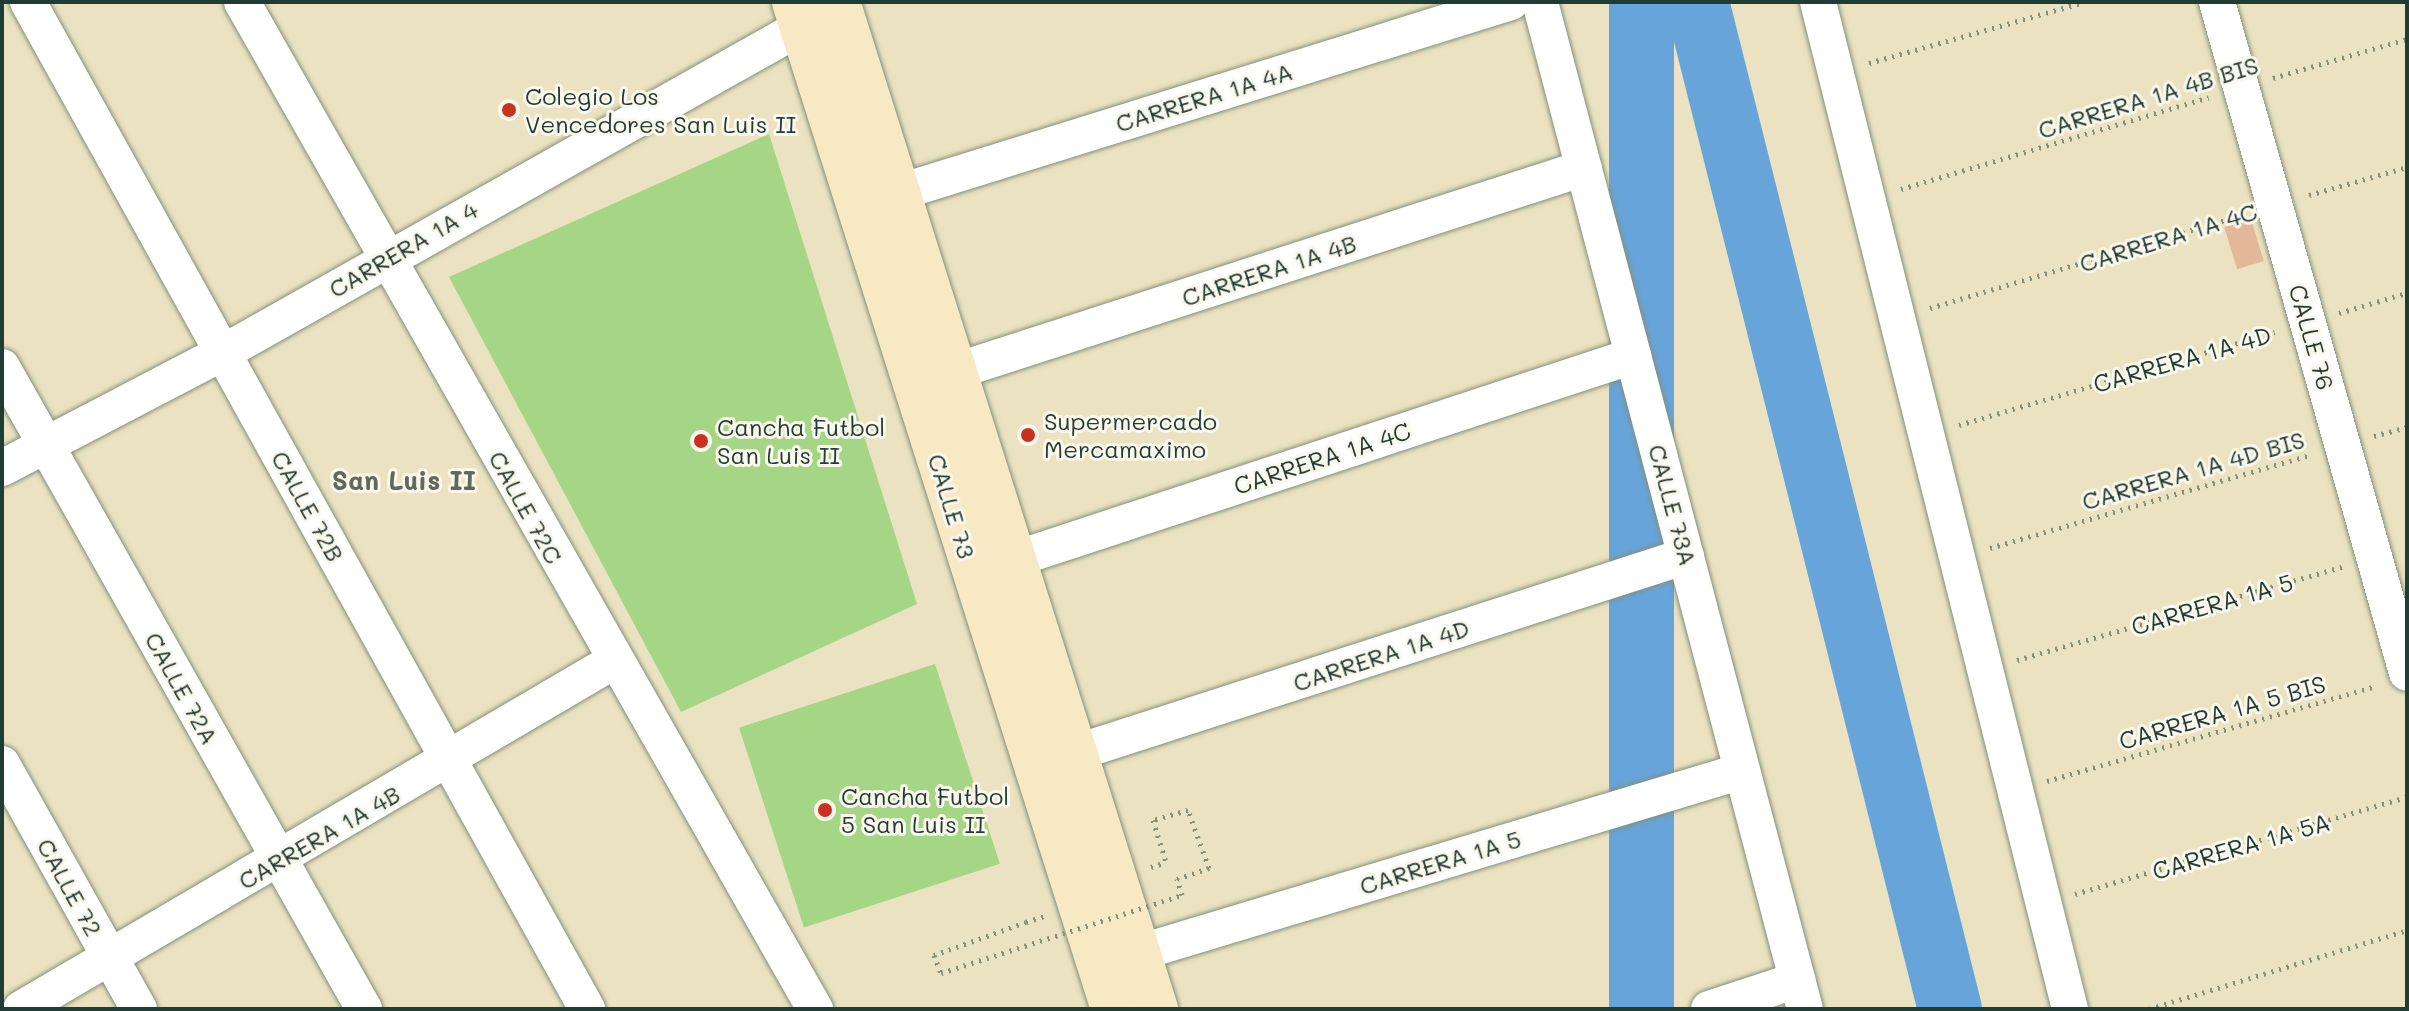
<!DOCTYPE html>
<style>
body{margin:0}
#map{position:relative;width:2409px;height:1011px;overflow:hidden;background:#eae2c0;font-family:Mali,sans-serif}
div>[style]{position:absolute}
.green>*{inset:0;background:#a5d685;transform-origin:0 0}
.water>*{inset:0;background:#67a4d9;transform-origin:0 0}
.river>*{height:64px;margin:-32px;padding:0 32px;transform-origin:32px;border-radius:32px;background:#67a4d9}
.building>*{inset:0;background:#e2b79a;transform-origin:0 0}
.path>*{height:5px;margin-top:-2.5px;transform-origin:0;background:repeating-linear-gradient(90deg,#84907a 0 2px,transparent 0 8px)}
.roads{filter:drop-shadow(0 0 2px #84907a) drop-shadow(0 0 2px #84907a)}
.street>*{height:36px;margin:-18px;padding:0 18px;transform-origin:18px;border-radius:18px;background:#fff}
.secondary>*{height:44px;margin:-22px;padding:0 22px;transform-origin:22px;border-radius:22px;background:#f6e9c3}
.path-bridge>*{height:5px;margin-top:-2.5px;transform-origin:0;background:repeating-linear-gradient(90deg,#84907a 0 2px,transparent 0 8px)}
.dots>*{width:22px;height:22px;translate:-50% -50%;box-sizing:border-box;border:4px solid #fbf7ec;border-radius:50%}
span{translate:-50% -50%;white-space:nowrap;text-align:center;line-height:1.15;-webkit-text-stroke:6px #fbf7ec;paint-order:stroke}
.poi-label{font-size:24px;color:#1f3d34}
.left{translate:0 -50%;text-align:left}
.street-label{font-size:24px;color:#1f3d34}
.neighbourhood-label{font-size:26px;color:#636858;font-weight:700}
.frame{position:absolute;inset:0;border:4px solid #1f3d34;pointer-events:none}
</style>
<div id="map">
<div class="green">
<i style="clip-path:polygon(769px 134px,917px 604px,681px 712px,449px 277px)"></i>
<i style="left:935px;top:664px;width:210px;height:206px;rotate:72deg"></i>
</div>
<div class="water">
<i style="left:1609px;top:2px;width:65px;height:1039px"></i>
</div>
<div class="river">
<i style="left:1697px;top:2px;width:1038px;rotate:75.9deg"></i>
</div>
<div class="building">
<i style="left:2251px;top:219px;width:44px;height:28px;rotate:73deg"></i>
</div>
<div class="path">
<i style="left:1869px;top:63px;width:224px;rotate:-15.8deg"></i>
<i style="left:2273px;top:78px;width:140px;rotate:-16.2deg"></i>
<i style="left:1901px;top:189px;width:321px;rotate:-16.6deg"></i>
<i style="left:2309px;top:195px;width:102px;rotate:-15.9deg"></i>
<i style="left:1930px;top:308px;width:326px;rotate:-16.6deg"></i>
<i style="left:2339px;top:313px;width:71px;rotate:-16.4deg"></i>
<i style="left:1959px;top:425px;width:329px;rotate:-16.4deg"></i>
<i style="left:2374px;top:436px;width:34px;rotate:-15deg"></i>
<i style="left:1990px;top:548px;width:333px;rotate:-16.2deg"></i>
<i style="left:2017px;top:660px;width:338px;rotate:-16deg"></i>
<i style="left:2047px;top:781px;width:342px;rotate:-16.1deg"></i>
<i style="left:1151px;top:867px;width:16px;rotate:-18deg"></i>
<i style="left:2075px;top:894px;width:346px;rotate:-16.3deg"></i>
<i style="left:1026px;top:922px;width:19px;rotate:-18deg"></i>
<i style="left:2149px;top:1009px;width:270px;rotate:-17deg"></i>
</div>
<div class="roads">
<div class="street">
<i style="left:28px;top:2px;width:1152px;rotate:60.96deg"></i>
<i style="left:242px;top:2px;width:1159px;rotate:60.36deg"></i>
<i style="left:1540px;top:2px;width:1041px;rotate:75.26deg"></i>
<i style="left:1818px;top:2px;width:1038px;rotate:75.95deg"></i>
<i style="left:2217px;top:2px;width:697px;rotate:74.19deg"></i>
<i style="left:897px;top:193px;width:643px;rotate:-17.28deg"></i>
<i style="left:2px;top:367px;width:737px;rotate:60.58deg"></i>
<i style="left:953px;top:372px;width:663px;rotate:-17.92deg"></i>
<i style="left:2px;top:468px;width:250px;rotate:-27.6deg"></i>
<i style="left:224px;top:352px;width:664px;rotate:-29.38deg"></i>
<i style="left:1012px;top:560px;width:654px;rotate:-18.19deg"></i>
<i style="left:1075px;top:753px;width:642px;rotate:-17.87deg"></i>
<i style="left:2px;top:764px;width:281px;rotate:60.8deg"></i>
<i style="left:1138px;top:953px;width:631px;rotate:-16.77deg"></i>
<i style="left:21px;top:1009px;width:688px;rotate:-30.41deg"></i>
<i style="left:1709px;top:1009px;width:93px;rotate:-18.2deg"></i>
</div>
<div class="secondary">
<i style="left:794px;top:2px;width:1056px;rotate:72.42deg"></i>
<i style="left:838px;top:2px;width:1056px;rotate:72.47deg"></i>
</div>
</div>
<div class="path-bridge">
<i style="left:1026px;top:922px;width:98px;rotate:160.3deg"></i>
<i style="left:934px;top:955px;width:19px;rotate:69deg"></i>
<i style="left:941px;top:973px;width:253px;rotate:-17.9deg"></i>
<i style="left:1182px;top:895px;width:17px;rotate:-107deg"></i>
<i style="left:1177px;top:879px;width:34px;rotate:-19deg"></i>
<i style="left:1209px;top:868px;width:62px;rotate:-109.9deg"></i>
<i style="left:1188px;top:810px;width:36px;rotate:164deg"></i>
<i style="left:1153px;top:820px;width:44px;rotate:72.8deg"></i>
</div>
<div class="dots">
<i style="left:509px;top:110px;background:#c8321e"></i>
<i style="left:1028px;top:435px;background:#c8321e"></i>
<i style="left:701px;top:441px;background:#c8321e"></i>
<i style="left:825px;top:810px;background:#c8321e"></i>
</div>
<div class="poi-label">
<span class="left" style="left:525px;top:110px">Colegio Los<br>Vencedores San Luis II</span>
<span class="left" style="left:1044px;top:435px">Supermercado<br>Mercamaximo</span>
<span class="left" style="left:717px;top:441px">Cancha Futbol<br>San Luis II</span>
<span class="left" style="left:841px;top:810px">Cancha Futbol<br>5 San Luis II</span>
</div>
<div class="street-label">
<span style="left:1204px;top:97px;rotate:-17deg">CARRERA 1A 4A</span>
<span style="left:2148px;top:97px;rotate:-17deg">CARRERA 1A 4B BIS</span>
<span style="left:2168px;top:237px;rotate:-17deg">CARRERA 1A 4C</span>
<span style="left:403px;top:249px;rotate:-30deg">CARRERA 1A 4</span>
<span style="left:1269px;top:270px;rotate:-18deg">CARRERA 1A 4B</span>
<span style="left:2312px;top:337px;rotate:74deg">CALLE 76</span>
<span style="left:2182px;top:359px;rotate:-16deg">CARRERA 1A 4D</span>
<span style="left:1322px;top:458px;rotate:-18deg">CARRERA 1A 4C</span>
<span style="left:2193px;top:470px;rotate:-16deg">CARRERA 1A 4D BIS</span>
<span style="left:1673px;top:505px;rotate:75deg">CALLE 73A</span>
<span style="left:308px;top:506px;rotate:61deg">CALLE 72B</span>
<span style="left:952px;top:506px;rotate:73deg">CALLE 73</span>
<span style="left:526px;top:507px;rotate:61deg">CALLE 72C</span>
<span style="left:2212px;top:604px;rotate:-16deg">CARRERA 1A 5</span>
<span style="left:1381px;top:655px;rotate:-18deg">CARRERA 1A 4D</span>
<span style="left:182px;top:688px;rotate:61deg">CALLE 72A</span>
<span style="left:2222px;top:712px;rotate:-16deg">CARRERA 1A 5 BIS</span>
<span style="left:319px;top:837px;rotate:-30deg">CARRERA 1A 4B</span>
<span style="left:2241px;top:846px;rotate:-16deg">CARRERA 1A 5A</span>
<span style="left:1440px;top:862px;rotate:-17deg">CARRERA 1A 5</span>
<span style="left:70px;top:887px;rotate:61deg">CALLE 72</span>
</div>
<div class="neighbourhood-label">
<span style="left:404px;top:481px">San Luis II</span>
</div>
<div class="frame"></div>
</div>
